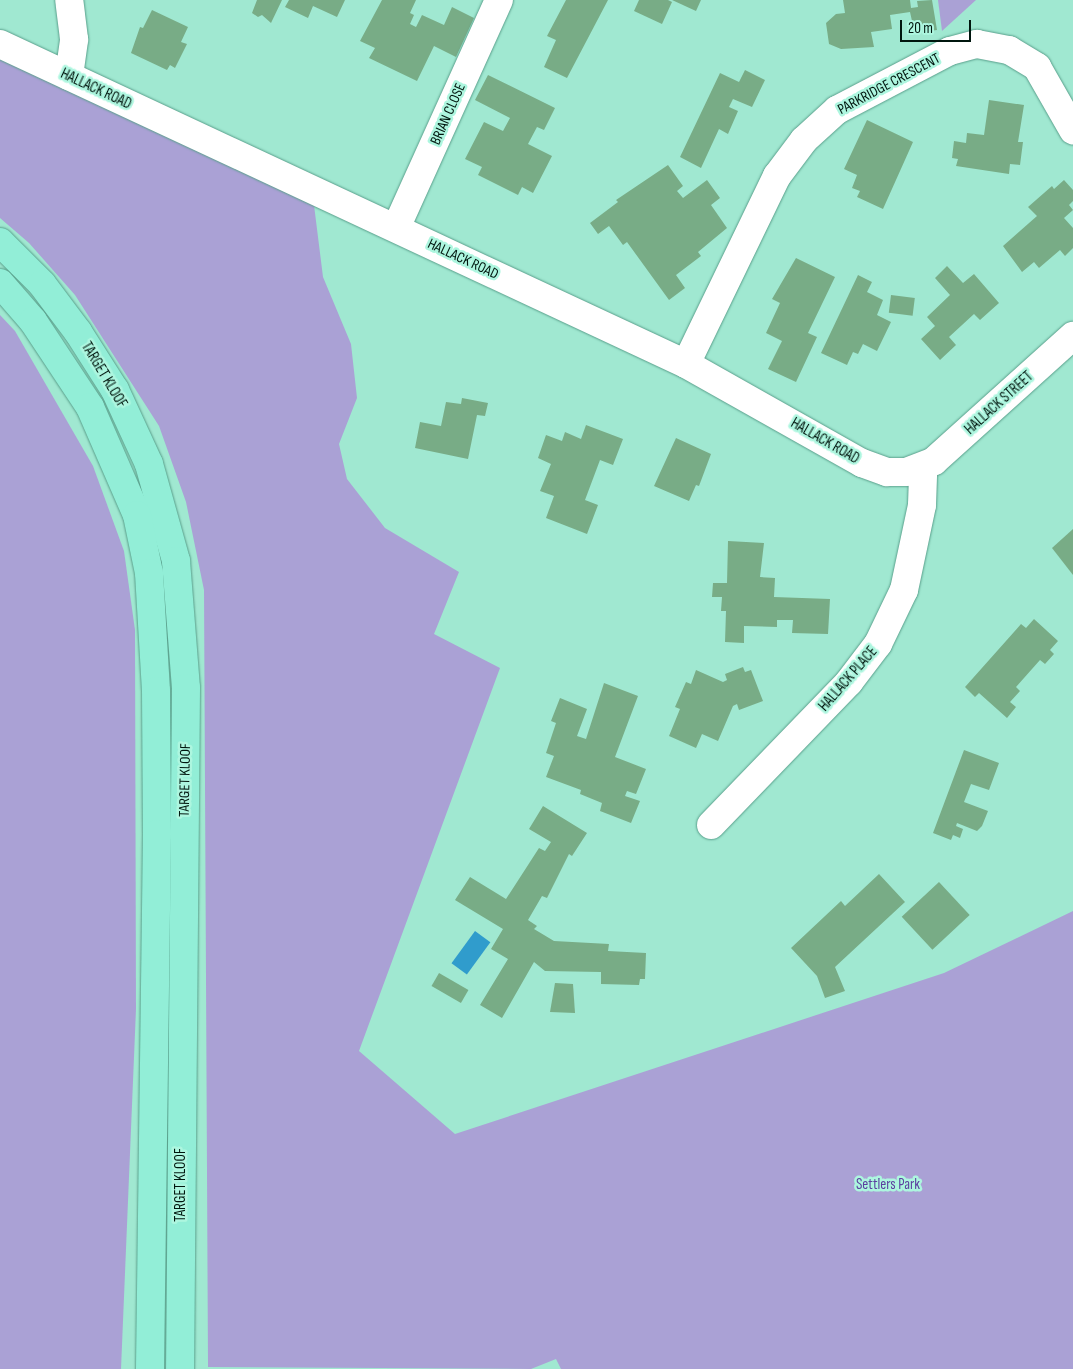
<!DOCTYPE html>
<style>
body{margin:0}
#map{position:relative;width:1073px;height:1369px;overflow:hidden;background:#a0e8d1;font-family:"Sofia Sans Condensed",sans-serif}
div>[style]{position:absolute}
.green>*{inset:0;background:#aaa1d5}
.water>*{inset:0;background:#309ccc;transform-origin:0 0}
.building>*{inset:0;background:#78ac86;transform-origin:0 0}
.roads{filter:drop-shadow(0 0 1px #599f8b) drop-shadow(0 0 1px #599f8b)}
.minor>*{height:28px;margin:-14px;padding:0 14px;transform-origin:14px;border-radius:14px;background:#fff}
.major>*{height:28px;margin:-14px;padding:0 14px;transform-origin:14px;border-radius:14px;background:#92eed7}
span{translate:-50% -50%;white-space:nowrap;text-align:center;line-height:1.15;-webkit-text-stroke:5px #adf6df;paint-order:stroke}
.street-label{font-size:15px;color:#00160e}
.park-label{font-size:15px;color:#5c40a0}
.scale{position:absolute;left:900px;top:20px;width:71px;height:22px;box-sizing:border-box;border:2px solid #00160e;border-top:0;padding-left:6px;font-size:15px;line-height:18px;white-space:nowrap;color:#00160e;-webkit-text-stroke:4px #adf6df;paint-order:stroke}
</style>
<div id="map">
<div class="green">
<i style="clip-path:polygon(938px 0,976px 0,942px 31px)"></i>
<i style="clip-path:polygon(0 44px,312px 189px,323px 277px,351px 344px,357px 398px,339px 444px,347px 479px,385px 528px,459px 572px,434px 634px,500px 668px,359px 1051px,455px 1134px,944px 973px,1073px 911px,1073px 1369px,561px 1369px,556px 1359px,531px 1369px,208px 1367px,204px 590px,186px 502px,159px 426px,75px 295px,29px 243px,0 218px)"></i>
<i style="clip-path:polygon(0 315px,15px 331px,93px 466px,124px 551px,135px 630px,136px 1009px,121px 1369px,0 1369px)"></i>
</div>
<div class="water">
<i style="left:475px;top:931px;width:19px;height:40px;rotate:36deg"></i>
</div>
<div class="building">
<i style="clip-path:polygon(257px 0,282px 0,271px 23px,262px 15px,258px 17px,252px 13px)"></i>
<i style="clip-path:polygon(289px 0,345px 0,337px 17px,313px 6px,308px 18px,285px 7px)"></i>
<i style="clip-path:polygon(382px 0,416px 0,410px 13px,414px 15px,410px 24px,416px 27px,422px 15px,444px 25px,452px 7px,474px 18px,456px 57px,434px 46px,417px 81px,369px 58px,375px 48px,360px 41px)"></i>
<i style="clip-path:polygon(566px 0,608px 0,567px 78px,544px 67px,556px 40px,547px 36px)"></i>
<i style="clip-path:polygon(639px 0,668px 0,672px 2px,662px 24px,634px 11px)"></i>
<i style="clip-path:polygon(672px 0,701px 0,696px 11px)"></i>
<i style="clip-path:polygon(843px 0,910px 0,911px 8px,918px 7px,917px 1px,932px 0,937px 30px,922px 32px,920px 20px,912px 21px,910px 12px,890px 15px,892px 29px,871px 32px,874px 47px,841px 49px,829px 44px,826px 23px,836px 14px,845px 13px)"></i>
<i style="clip-path:polygon(152px 10px,188px 27px,181px 42px,187px 44px,175px 68px,170px 65px,167px 70px,131px 53px,140px 27px,143px 28px)"></i>
<i style="clip-path:polygon(745px 70px,765px 80px,752px 107px,733px 99px,729px 107px,738px 111px,728px 134px,719px 129px,701px 168px,680px 157px,720px 73px,739px 82px)"></i>
<i style="clip-path:polygon(488px 75px,555px 108px,544px 130px,537px 127px,528px 144px,552px 156px,533px 193px,522px 187px,518px 195px,478px 175px,482px 167px,465px 159px,484px 122px,503px 131px,510px 118px,475px 100px)"></i>
<i style="clip-path:polygon(989px 100px,1024px 105px,1018px 142px,1023px 142px,1020px 165px,1010px 164px,1009px 174px,956px 166px,958px 159px,952px 158px,954px 141px,966px 143px,967px 133px,984px 135px)"></i>
<i style="clip-path:polygon(867px 120px,913px 142px,883px 209px,857px 197px,860px 191px,852px 188px,857px 175px,844px 169px)"></i>
<i style="clip-path:polygon(668px 165px,683px 186px,677px 191px,683px 198px,707px 180px,720px 198px,711px 205px,727px 228px,698px 252px,701px 256px,676px 275px,685px 288px,669px 300px,627px 242px,623px 245px,609px 226px,598px 234px,590px 223px,618px 202px,616px 200px)"></i>
<i style="clip-path:polygon(1064px 180px,1073px 190px,1073px 201px,1069px 205px,1073px 210px,1064px 218px,1073px 228px,1073px 248px,1065px 256px,1060px 250px,1039px 268px,1034px 262px,1022px 272px,1003px 246px,1037px 216px,1028px 207px,1052px 186px,1054px 189px)"></i>
<i style="clip-path:polygon(796px 258px,835px 277px,808px 333px,817px 337px,796px 382px,768px 369px,782px 341px,766px 333px,780px 303px,772px 299px)"></i>
<i style="clip-path:polygon(947px 266px,963px 283px,974px 274px,999px 303px,980px 320px,974px 314px,949px 337px,956px 345px,940px 360px,921px 339px,935px 326px,927px 317px,950px 295px,935px 278px)"></i>
<i style="clip-path:polygon(858px 275px,872px 282px,867px 292px,883px 300px,877px 315px,891px 322px,877px 351px,863px 344px,858px 354px,853px 352px,847px 365px,821px 353px)"></i>
<i style="left:891px;top:295px;width:24px;height:18px;rotate:7deg"></i>
<i style="clip-path:polygon(462px 398px,488px 403px,485px 416px,477px 415px,468px 459px,415px 448px,420px 422px,441px 426px,446px 402px,461px 404px)"></i>
<i style="clip-path:polygon(586px 425px,623px 439px,613px 465px,600px 460px,585px 500px,598px 505px,587px 534px,546px 518px,554px 496px,540px 491px,551px 464px,538px 458px,546px 435px,562px 441px,565px 432px,581px 439px)"></i>
<i style="clip-path:polygon(676px 438px,711px 454px,699px 486px,696px 485px,689px 501px,654px 486px)"></i>
<i style="clip-path:polygon(1073px 529px,1073px 575px,1052px 548px)"></i>
<i style="clip-path:polygon(728px 541px,764px 543px,760px 577px,775px 578px,774px 597px,830px 599px,828px 634px,792px 633px,793px 620px,777px 620px,777px 627px,744px 626px,744px 643px,725px 642px,726px 611px,721px 611px,722px 597px,712px 597px,713px 583px,727px 583px)"></i>
<i style="clip-path:polygon(1034px 619px,1058px 641px,1050px 650px,1054px 654px,1045px 664px,1040px 660px,1016px 687px,1020px 691px,1010px 702px,1016px 707px,1007px 718px,979px 693px,975px 697px,965px 687px,1021px 624px,1026px 628px)"></i>
<i style="clip-path:polygon(743px 667px,745px 672px,751px 670px,763px 701px,739px 710px,737px 704px,733px 706px,718px 741px,702px 734px,696px 748px,669px 736px,680px 709px,675px 707px,686px 682px,691px 684px,696px 670px,723px 682px,727px 680px,725px 674px)"></i>
<i style="clip-path:polygon(604px 683px,638px 696px,615px 757px,646px 769px,636px 794px,627px 791px,625px 796px,640px 801px,631px 823px,600px 811px,602px 803px,580px 794px,581px 790px,546px 777px,554px 756px,546px 753px,556px 723px,551px 721px,560px 698px,587px 709px,577px 736px,586px 739px)"></i>
<i style="clip-path:polygon(964px 750px,999px 763px,989px 790px,971px 784px,964px 802px,988px 811px,982px 826px,977px 831px,957px 823px,956px 826px,963px 829px,960px 838px,953px 835px,951px 840px,933px 833px)"></i>
<i style="clip-path:polygon(543px 806px,587px 833px,572px 856px,569px 854px,547px 898px,542px 896px,528px 920px,537px 926px,534px 929px,554px 941px,609px 944px,608px 951px,646px 953px,645px 979px,640px 979px,639px 985px,601px 984px,601px 972px,545px 971px,534px 962px,502px 1018px,480px 1005px,508px 959px,491px 949px,503px 929px,455px 900px,470px 877px,506px 899px,539px 848px,545px 851px,551px 842px,529px 829px)"></i>
<i style="clip-path:polygon(879px 874px,905px 902px,835px 967px,845px 991px,825px 998px,817px 976px,791px 948px,841px 901px,845px 906px)"></i>
<i style="left:939px;top:882px;width:45px;height:51px;rotate:47deg"></i>
<i style="left:439px;top:973px;width:34px;height:15px;rotate:30deg"></i>
<i style="clip-path:polygon(555px 983px,573px 984px,575px 1013px,550px 1012px)"></i>
</div>
<div class="roads">
<div class="minor">
<i style="left:0;top:44px;width:757px;rotate:25.01deg"></i>
<i style="left:686px;top:364px;width:202px;rotate:29.4deg"></i>
<i style="left:862px;top:463px;width:27px;rotate:20deg"></i>
<i style="left:887px;top:472px;width:19px"></i>
<i style="left:906px;top:472px;width:30px;rotate:-21deg"></i>
<i style="left:934px;top:461px;width:187px;rotate:-42deg"></i>
<i style="left:69px;top:76px;width:37px;rotate:-82deg"></i>
<i style="left:74px;top:39px;width:39px;rotate:-97deg"></i>
<i style="left:396px;top:228px;width:250px;rotate:-65.7deg"></i>
<i style="left:686px;top:364px;width:209px;rotate:-64.2deg"></i>
<i style="left:777px;top:176px;width:45px;rotate:-53.1deg"></i>
<i style="left:804px;top:140px;width:45px;rotate:-42.3deg"></i>
<i style="left:837px;top:110px;width:127px;rotate:-27.6deg"></i>
<i style="left:950px;top:51px;width:28px;rotate:-15deg"></i>
<i style="left:977px;top:44px;width:33px;rotate:11deg"></i>
<i style="left:1009px;top:50px;width:33px;rotate:31deg"></i>
<i style="left:1037px;top:67px;width:73px;rotate:60.3deg"></i>
<i style="left:711px;top:825px;width:199px;rotate:-46deg"></i>
<i style="left:849px;top:682px;width:48px;rotate:-52.7deg"></i>
<i style="left:878px;top:644px;width:60px;rotate:-64.3deg"></i>
<i style="left:904px;top:590px;width:87px;rotate:-78deg"></i>
<i style="left:922px;top:505px;width:37px;rotate:-88deg"></i>
</div>
<div class="major">
<i style="left:0;top:242px;width:59px;rotate:45deg"></i>
<i style="left:42px;top:284px;width:60px;rotate:53.1deg"></i>
<i style="left:78px;top:332px;width:69px;rotate:57.5deg"></i>
<i style="left:115px;top:390px;width:81px;rotate:65.3deg"></i>
<i style="left:149px;top:464px;width:101px;rotate:74.4deg"></i>
<i style="left:176px;top:561px;width:127px;rotate:85.5deg"></i>
<i style="left:186px;top:688px;width:681px;rotate:90.5deg"></i>
<i style="left:0;top:283px;width:50px;rotate:49deg"></i>
<i style="left:33px;top:321px;width:103px;rotate:56.5deg"></i>
<i style="left:90px;top:407px;width:118px;rotate:66.5deg"></i>
<i style="left:137px;top:515px;width:59px;rotate:78.3deg"></i>
<i style="left:149px;top:573px;width:118px;rotate:86.6deg"></i>
<i style="left:156px;top:691px;width:143px;rotate:89.6deg"></i>
<i style="left:157px;top:834px;width:535px;rotate:90.75deg"></i>
</div>
</div>
<div class="street-label">
<span style="left:889px;top:84px;rotate:-28deg">PARKRIDGE CRESCENT</span>
<span style="left:96px;top:89px;rotate:25deg">HALLACK ROAD</span>
<span style="left:448px;top:114px;rotate:-66deg">BRIAN CLOSE</span>
<span style="left:463px;top:259px;rotate:25deg">HALLACK ROAD</span>
<span style="left:104px;top:375px;rotate:59deg">TARGET KLOOF</span>
<span style="left:999px;top:403px;rotate:-42deg">HALLACK STREET</span>
<span style="left:825px;top:441px;rotate:30deg">HALLACK ROAD</span>
<span style="left:848px;top:679px;rotate:-49deg">HALLACK PLACE</span>
<span style="left:185px;top:780px;rotate:-89deg">TARGET KLOOF</span>
<span style="left:181px;top:1185px;rotate:-90deg">TARGET KLOOF</span>
</div>
<div class="park-label">
<span style="left:888px;top:1185px">Settlers Park</span>
</div>
<div class="scale">20 m</div>
</div>
